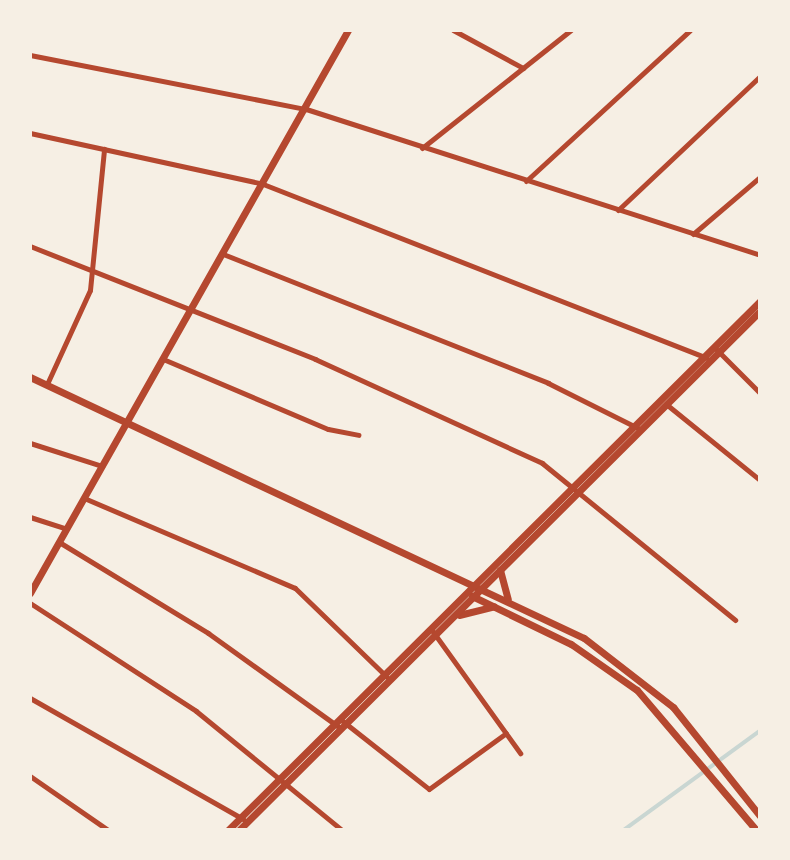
<!DOCTYPE html>
<style>
body{margin:0}
#map{position:relative;width:790px;height:860px;overflow:hidden;background:#f6efe4;font-family:"Sofia Sans Condensed",sans-serif}
div>[style]{position:absolute}
.stream>*{height:3.5px;margin:-1.75px;padding:0 1.75px;transform-origin:1.75px;border-radius:1.75px;background:#c9d6d2}
.minor>*{height:5px;margin:-2.5px;padding:0 2.5px;transform-origin:2.5px;border-radius:2.5px;background:#b5482f}
.tertiary>*{height:7px;margin:-3.5px;padding:0 3.5px;transform-origin:3.5px;border-radius:3.5px;background:#b5482f}
span{translate:-50% -50%;white-space:nowrap;text-align:center;line-height:1.15;-webkit-text-stroke:7px #f6efe4;paint-order:stroke}
.frame{position:absolute;inset:0;border:32px solid #f6efe4;pointer-events:none}
</style>
<div id="map">
<div class="stream">
<i style="left:624px;top:830px;width:168px;rotate:-36.1deg"></i>
</div>
<div class="minor">
<i style="left:453px;top:30px;width:80px;rotate:28.5deg"></i>
<i style="left:30px;top:55px;width:281px;rotate:11.1deg"></i>
<i style="left:306px;top:109px;width:477px;rotate:17.8deg"></i>
<i style="left:30px;top:133px;width:239px;rotate:12.3deg"></i>
<i style="left:263px;top:184px;width:476px;rotate:21.4deg"></i>
<i style="left:422px;top:148px;width:190px;rotate:-38.4deg"></i>
<i style="left:526px;top:181px;width:223px;rotate:-42.6deg"></i>
<i style="left:618px;top:210px;width:195px;rotate:-43.3deg"></i>
<i style="left:693px;top:234px;width:88px;rotate:-40.4deg"></i>
<i style="left:30px;top:246px;width:307px;rotate:21.6deg"></i>
<i style="left:315px;top:359px;width:250px;rotate:24.6deg"></i>
<i style="left:542px;top:463px;width:249px;rotate:39.1deg"></i>
<i style="left:223px;top:254px;width:350px;rotate:21.6deg"></i>
<i style="left:548px;top:383px;width:101px;rotate:26.6deg"></i>
<i style="left:714px;top:347px;width:65px;rotate:45deg"></i>
<i style="left:163px;top:359px;width:179px;rotate:23deg"></i>
<i style="left:328px;top:429px;width:31px;rotate:11deg"></i>
<i style="left:47px;top:384px;width:103px;rotate:-65.4deg"></i>
<i style="left:90px;top:290px;width:142px;rotate:-84.3deg"></i>
<i style="left:666px;top:404px;width:121px;rotate:39deg"></i>
<i style="left:30px;top:443px;width:76px;rotate:17.7deg"></i>
<i style="left:84px;top:498px;width:229px;rotate:23.1deg"></i>
<i style="left:295px;top:588px;width:128px;rotate:44.1deg"></i>
<i style="left:30px;top:517px;width:38px;rotate:18deg"></i>
<i style="left:59px;top:542px;width:175px;rotate:31.4deg"></i>
<i style="left:208px;top:633px;width:163px;rotate:35.7deg"></i>
<i style="left:30px;top:603px;width:198px;rotate:33deg"></i>
<i style="left:196px;top:711px;width:188px;rotate:39.2deg"></i>
<i style="left:431px;top:629px;width:153px;rotate:54.3deg"></i>
<i style="left:30px;top:698px;width:245px;rotate:29.6deg"></i>
<i style="left:340px;top:719px;width:113px;rotate:38.2deg"></i>
<i style="left:429px;top:789px;width:95px;rotate:-36deg"></i>
<i style="left:30px;top:776px;width:95px;rotate:34.7deg"></i>
</div>
<div class="tertiary">
<i style="left:30px;top:377px;width:612px;rotate:25.23deg"></i>
<i style="left:584px;top:638px;width:113px;rotate:37.8deg"></i>
<i style="left:673px;top:707px;width:139px;rotate:51.4deg"></i>
<i style="left:500px;top:570px;width:30px;rotate:75deg"></i>
<i style="left:30px;top:593px;width:647px;rotate:-60.54deg"></i>
<i style="left:472px;top:596px;width:110px;rotate:25.9deg"></i>
<i style="left:571px;top:644px;width:80px;rotate:34.9deg"></i>
<i style="left:637px;top:690px;width:184px;rotate:49.6deg"></i>
<i style="left:459px;top:615px;width:36px;rotate:-14deg"></i>
<i style="left:228px;top:830px;width:750px;rotate:-44.84deg"></i>
<i style="left:239px;top:830px;width:735px;rotate:-44.89deg"></i>
</div>
<div class="frame"></div>
</div>
